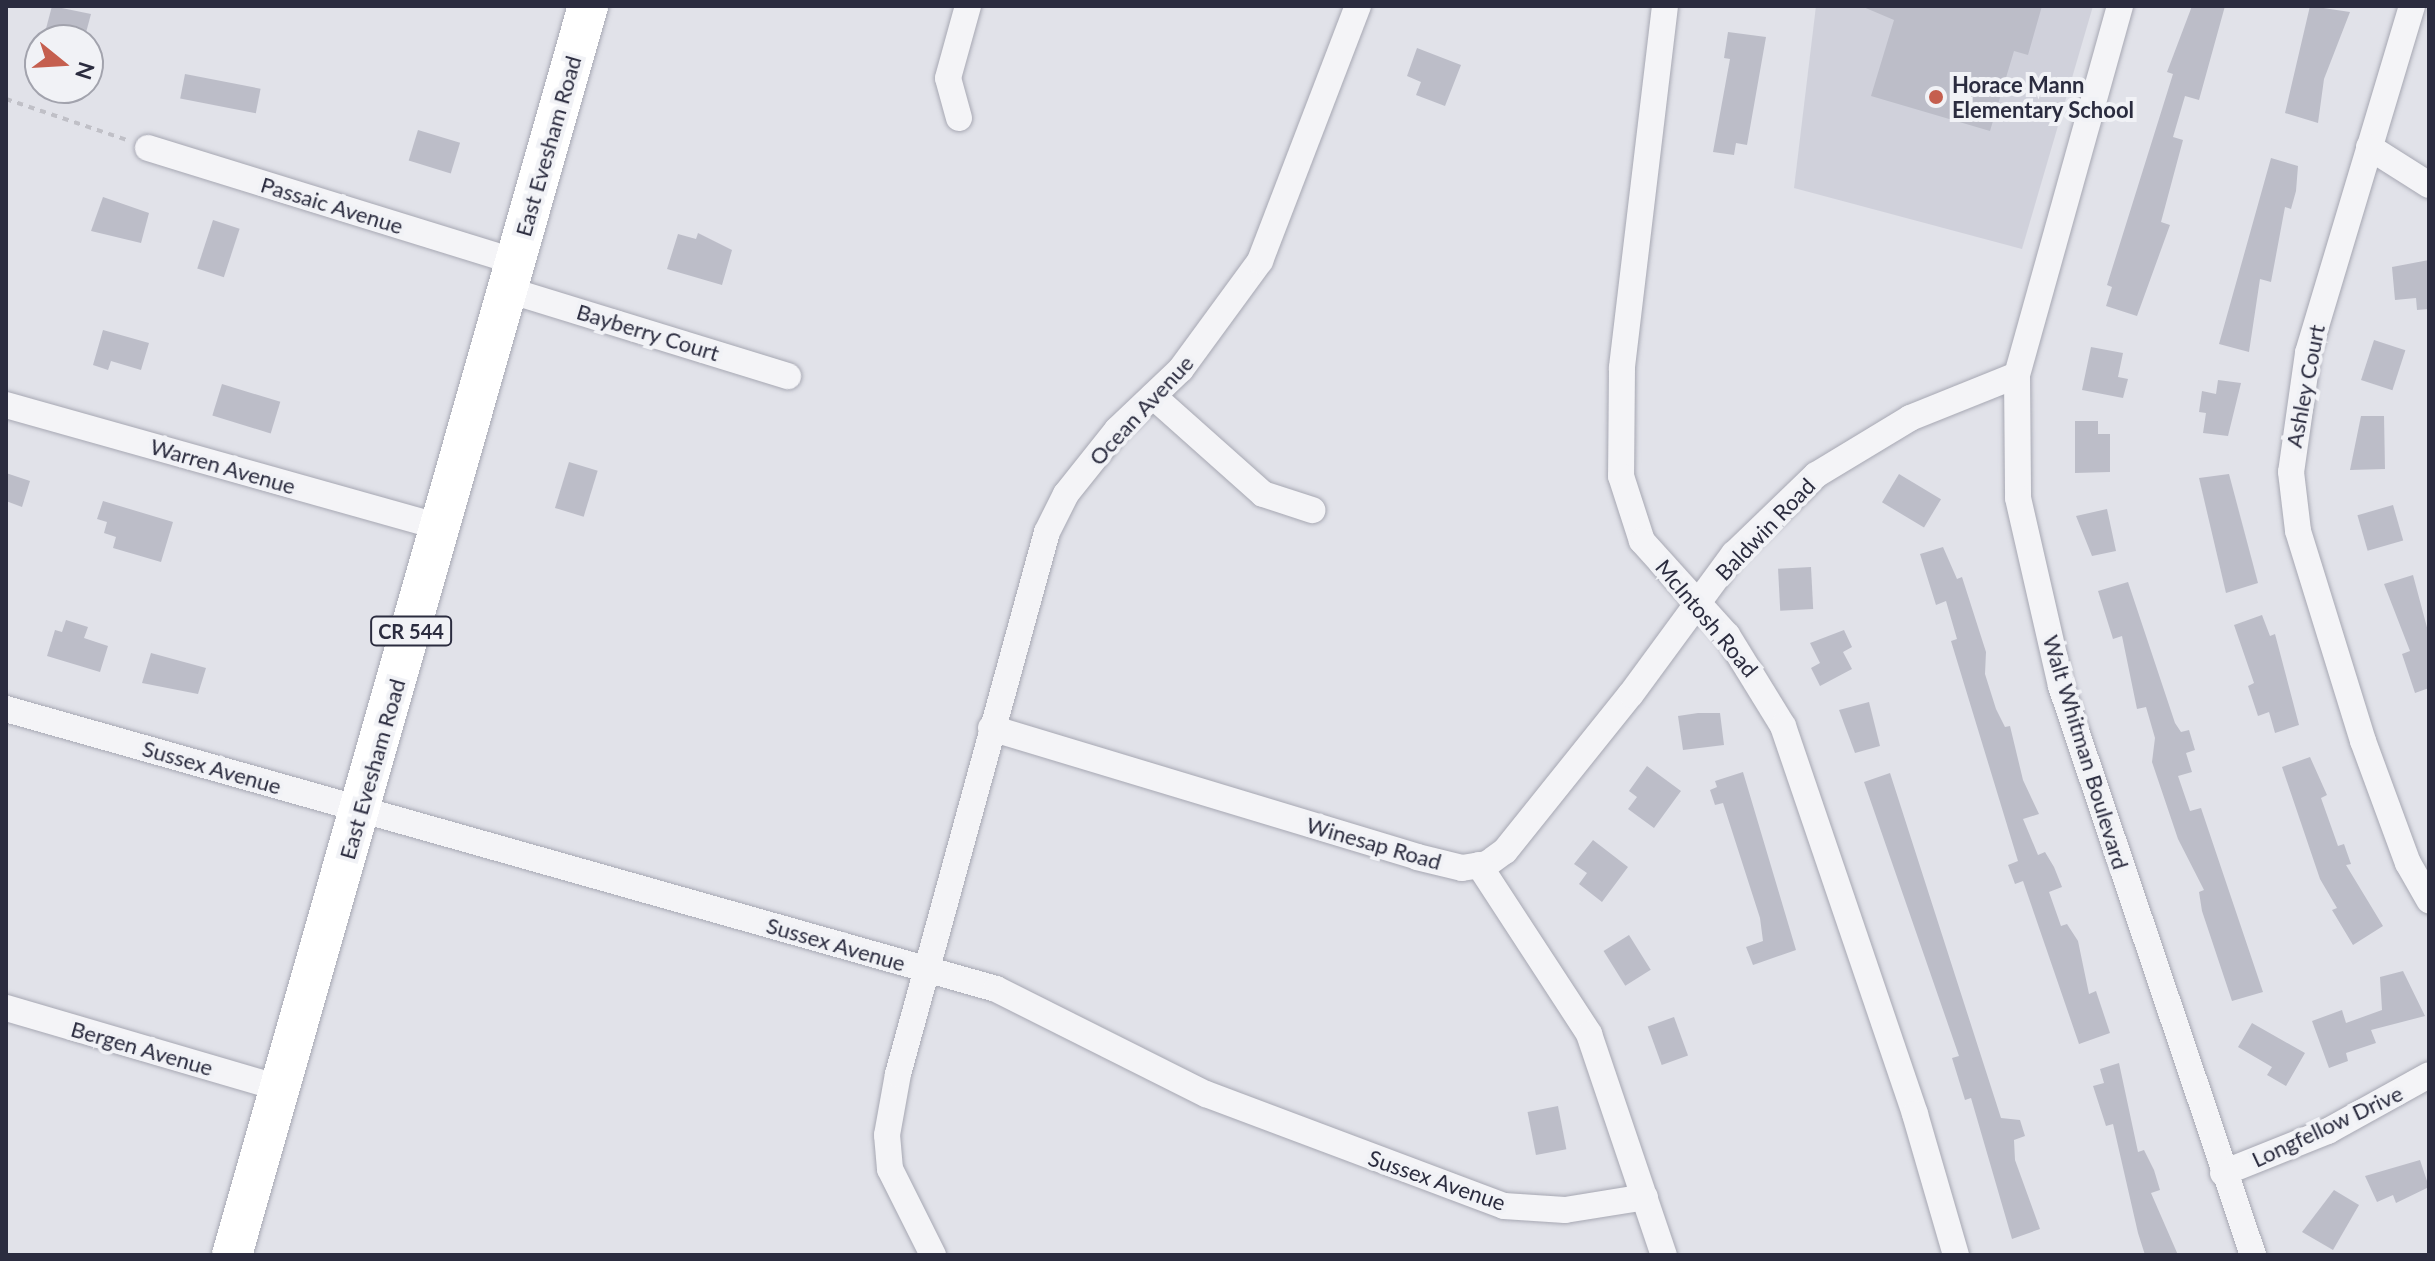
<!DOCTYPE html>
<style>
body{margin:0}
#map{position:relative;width:2435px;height:1261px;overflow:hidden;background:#e1e2e9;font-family:Lato,sans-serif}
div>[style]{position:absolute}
.built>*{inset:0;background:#d0d1db}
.building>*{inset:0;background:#bcbdc8;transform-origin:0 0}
.path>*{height:4px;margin-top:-2px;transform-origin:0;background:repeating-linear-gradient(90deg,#c0c0c7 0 6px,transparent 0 12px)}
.roads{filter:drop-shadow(0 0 2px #a7a8b3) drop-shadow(0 0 2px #a7a8b3)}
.minor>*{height:26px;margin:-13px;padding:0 13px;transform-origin:13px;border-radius:13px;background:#f4f4f7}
.primary>*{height:40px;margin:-20px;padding:0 20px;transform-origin:20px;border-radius:20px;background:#fff}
.dots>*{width:22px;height:22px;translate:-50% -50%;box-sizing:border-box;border:4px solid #f1f2f6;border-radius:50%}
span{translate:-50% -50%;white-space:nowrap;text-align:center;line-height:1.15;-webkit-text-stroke:8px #f1f2f6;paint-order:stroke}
.shield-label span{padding:2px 6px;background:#f1f2f6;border:2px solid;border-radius:6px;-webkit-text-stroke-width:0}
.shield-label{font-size:20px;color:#2b2c3f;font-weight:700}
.poi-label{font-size:22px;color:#2b2c3f;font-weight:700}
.left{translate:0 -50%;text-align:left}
.street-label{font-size:22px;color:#2b2c3f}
.frame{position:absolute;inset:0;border:8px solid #2b2c3f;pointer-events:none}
.north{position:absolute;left:24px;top:24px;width:80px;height:80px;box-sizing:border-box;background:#f1f2f6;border:2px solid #a2a3ad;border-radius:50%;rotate:108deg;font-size:22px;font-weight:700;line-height:32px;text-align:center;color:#2b2c3f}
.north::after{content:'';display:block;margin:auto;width:28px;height:36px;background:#c55f4f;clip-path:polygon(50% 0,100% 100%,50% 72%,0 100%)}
</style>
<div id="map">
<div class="built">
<i style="clip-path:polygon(1816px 6px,2093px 6px,2022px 249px,1794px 188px)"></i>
</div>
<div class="building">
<i style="clip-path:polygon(52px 6px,91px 14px,84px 40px,43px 40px)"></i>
<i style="clip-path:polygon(1861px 6px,2042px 6px,2028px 55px,2014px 51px,1990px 131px,1871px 96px,1894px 20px)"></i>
<i style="clip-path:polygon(2192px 6px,2225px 6px,2199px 100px,2185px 96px,2173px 137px,2183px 140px,2161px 222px,2170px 225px,2137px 316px,2106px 306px,2112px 287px,2107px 285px,2173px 74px,2167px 72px)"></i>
<i style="clip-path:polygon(2310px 6px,2350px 12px,2324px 79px,2318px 123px,2285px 113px)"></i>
<i style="clip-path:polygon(1728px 32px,1766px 37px,1747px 145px,1736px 143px,1734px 155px,1713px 152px,1730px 59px,1724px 58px)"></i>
<i style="clip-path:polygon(1417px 48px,1461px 65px,1445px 106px,1416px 95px,1421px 82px,1407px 76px)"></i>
<i style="left:185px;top:74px;width:77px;height:25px;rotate:11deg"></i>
<i style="left:418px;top:130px;width:44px;height:32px;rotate:17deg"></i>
<i style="clip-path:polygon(2271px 158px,2298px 166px,2296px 191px,2291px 209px,2285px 207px,2271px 282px,2260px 279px,2249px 352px,2219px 344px)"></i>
<i style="clip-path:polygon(103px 197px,149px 213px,141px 243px,91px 231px)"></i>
<i style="left:213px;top:220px;width:28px;height:51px;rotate:18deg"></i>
<i style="clip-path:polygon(698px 233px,732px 250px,722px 285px,667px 269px,678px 234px,696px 239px)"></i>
<i style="clip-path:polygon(2429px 260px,2429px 309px,2417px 310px,2416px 298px,2395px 300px,2392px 267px)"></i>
<i style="clip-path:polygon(103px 330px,149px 343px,141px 370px,111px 361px,108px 370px,93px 365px)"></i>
<i style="left:2374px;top:340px;width:33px;height:42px;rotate:18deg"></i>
<i style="clip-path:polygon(2091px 347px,2123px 353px,2118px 377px,2128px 379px,2123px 398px,2082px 390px)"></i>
<i style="clip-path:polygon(2218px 380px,2241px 383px,2228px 436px,2203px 433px,2206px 413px,2199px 412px,2202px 391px,2216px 394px)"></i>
<i style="left:222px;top:384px;width:61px;height:33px;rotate:17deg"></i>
<i style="clip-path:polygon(2361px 416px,2384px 416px,2385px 469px,2350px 470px)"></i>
<i style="clip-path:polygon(2075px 421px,2098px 421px,2098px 434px,2110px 434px,2110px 472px,2075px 473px)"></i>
<i style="left:569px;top:462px;width:30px;height:48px;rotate:17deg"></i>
<i style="clip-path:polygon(6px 473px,30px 481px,22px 507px,6px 501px)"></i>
<i style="left:1899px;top:474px;width:49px;height:33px;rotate:31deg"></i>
<i style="clip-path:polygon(2229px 474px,2258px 583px,2226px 593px,2199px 478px)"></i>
<i style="clip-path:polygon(103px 501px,173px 522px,161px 562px,113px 548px,116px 537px,104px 533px,107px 522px,97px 519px)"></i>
<i style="left:2393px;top:505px;width:37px;height:37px;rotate:74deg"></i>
<i style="clip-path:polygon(2107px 509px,2116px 551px,2092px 556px,2076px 516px)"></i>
<i style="clip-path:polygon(1943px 547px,1957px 579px,1962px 577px,1986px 652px,1985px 674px,1996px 709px,2005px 727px,2010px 726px,2023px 780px,2039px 814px,2023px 819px,2038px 855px,2045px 852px,2054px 867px,2062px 887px,2049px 892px,2061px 926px,2067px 924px,2078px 941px,2089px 994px,2096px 991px,2110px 1033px,2079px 1044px,2023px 881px,2015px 884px,2008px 865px,2018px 861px,1951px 641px,1957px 639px,1946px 601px,1936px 605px,1920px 554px)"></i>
<i style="left:1811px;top:567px;width:42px;height:33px;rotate:87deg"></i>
<i style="clip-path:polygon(2413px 575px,2429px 635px,2429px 688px,2415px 693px,2402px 654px,2410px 651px,2384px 584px)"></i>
<i style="clip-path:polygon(2128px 582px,2175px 723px,2181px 732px,2189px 730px,2195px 750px,2186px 753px,2192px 772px,2178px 776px,2190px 811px,2201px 808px,2263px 992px,2232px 1001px,2202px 911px,2199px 892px,2204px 890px,2178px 839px,2152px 762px,2155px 738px,2146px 707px,2137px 709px,2122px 636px,2113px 639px,2098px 591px)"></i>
<i style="clip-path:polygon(2262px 615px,2270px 636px,2275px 634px,2299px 725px,2275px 733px,2269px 712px,2258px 716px,2248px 686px,2254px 683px,2234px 625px)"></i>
<i style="clip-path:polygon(66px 620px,88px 627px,84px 638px,108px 646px,100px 672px,47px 656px,55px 630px,62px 632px)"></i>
<i style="clip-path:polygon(1844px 630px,1852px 647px,1843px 652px,1852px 669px,1820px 686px,1811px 668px,1820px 663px,1810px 643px)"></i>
<i style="clip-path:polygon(151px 653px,206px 668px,198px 694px,142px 683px)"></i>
<i style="clip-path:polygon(1869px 702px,1880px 746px,1855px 753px,1839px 710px)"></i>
<i style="clip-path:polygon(1698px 713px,1720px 713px,1724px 745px,1683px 750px,1678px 716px)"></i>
<i style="clip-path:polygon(2310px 757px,2327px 795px,2321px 798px,2338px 846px,2344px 844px,2351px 864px,2346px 865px,2383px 926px,2353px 945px,2332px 910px,2337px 908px,2320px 879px,2282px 767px)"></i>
<i style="clip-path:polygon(1647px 766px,1681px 791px,1654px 828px,1628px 809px,1637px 797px,1629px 791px)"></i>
<i style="clip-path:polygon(1743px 772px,1796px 950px,1753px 965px,1746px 947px,1763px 941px,1760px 918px,1723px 803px,1715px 805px,1710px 790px,1717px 787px,1715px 781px)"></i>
<i style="clip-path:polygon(1890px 773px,2001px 1118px,2020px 1120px,2025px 1136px,2014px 1140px,2015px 1160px,2040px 1229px,2012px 1239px,1971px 1098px,1965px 1100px,1952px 1058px,1959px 1056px,1864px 782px)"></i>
<i style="clip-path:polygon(1593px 840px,1628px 867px,1602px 902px,1579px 884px,1587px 873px,1574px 864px)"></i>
<i style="left:1629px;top:935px;width:41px;height:30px;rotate:58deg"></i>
<i style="clip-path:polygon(2403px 971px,2425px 1016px,2371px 1030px,2376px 1043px,2346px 1053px,2348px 1061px,2329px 1068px,2312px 1021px,2342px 1010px,2346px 1023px,2382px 1010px,2380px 977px)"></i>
<i style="left:1674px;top:1017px;width:41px;height:28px;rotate:70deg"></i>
<i style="clip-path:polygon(2252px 1023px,2305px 1053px,2286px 1086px,2267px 1075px,2272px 1067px,2238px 1047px)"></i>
<i style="clip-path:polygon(2119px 1063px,2138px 1152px,2144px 1150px,2154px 1170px,2160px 1190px,2151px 1193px,2178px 1255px,2145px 1255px,2138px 1233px,2113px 1124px,2106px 1126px,2093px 1086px,2104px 1083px,2100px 1069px)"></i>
<i style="left:1558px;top:1106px;width:44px;height:31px;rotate:79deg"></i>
<i style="clip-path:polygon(2420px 1160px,2429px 1187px,2396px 1203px,2393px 1195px,2377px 1202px,2365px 1176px)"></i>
<i style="clip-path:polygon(2334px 1190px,2359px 1205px,2333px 1250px,2302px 1232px)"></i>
</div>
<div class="path">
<i style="left:6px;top:99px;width:128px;rotate:18.7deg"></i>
</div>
<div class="roads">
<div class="minor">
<i style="left:1665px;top:6px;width:365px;rotate:96.8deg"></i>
<i style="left:1622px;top:368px;width:108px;rotate:90.5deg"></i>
<i style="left:1621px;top:476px;width:68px;rotate:72.1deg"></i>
<i style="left:1642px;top:541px;width:127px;rotate:47.9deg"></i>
<i style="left:1727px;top:635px;width:107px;rotate:58.4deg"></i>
<i style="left:1783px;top:726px;width:410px;rotate:71.2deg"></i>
<i style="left:1915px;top:1114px;width:147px;rotate:73.8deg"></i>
<i style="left:2120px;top:6px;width:383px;rotate:105.6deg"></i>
<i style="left:2017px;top:375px;width:123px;rotate:89.5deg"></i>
<i style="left:2018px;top:498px;width:193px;rotate:77.1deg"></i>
<i style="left:2061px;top:686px;width:601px;rotate:71.35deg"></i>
<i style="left:2412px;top:6px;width:362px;rotate:106.7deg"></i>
<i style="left:2308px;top:353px;width:120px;rotate:98.1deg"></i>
<i style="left:2291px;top:472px;width:59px;rotate:83.2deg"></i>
<i style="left:2298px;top:531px;width:220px;rotate:72.8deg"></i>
<i style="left:2363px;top:741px;width:130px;rotate:69.8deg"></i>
<i style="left:2408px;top:863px;width:43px;rotate:60.4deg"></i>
<i style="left:959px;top:118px;width:41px;rotate:-105.4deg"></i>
<i style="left:948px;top:78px;width:75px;rotate:-74.5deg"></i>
<i style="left:2369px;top:147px;width:71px;rotate:32.3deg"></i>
<i style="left:148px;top:148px;width:385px;rotate:17.2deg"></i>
<i style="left:508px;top:290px;width:293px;rotate:17.1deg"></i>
<i style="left:1153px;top:396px;width:147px;rotate:41.7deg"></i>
<i style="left:1263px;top:494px;width:52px;rotate:18.1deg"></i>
<i style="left:6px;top:405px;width:450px;rotate:15.7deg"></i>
<i style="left:6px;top:709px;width:1029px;rotate:15.79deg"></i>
<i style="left:996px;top:989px;width:235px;rotate:26.6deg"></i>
<i style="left:1206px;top:1094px;width:318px;rotate:20.6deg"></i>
<i style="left:1504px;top:1206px;width:61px;rotate:3.8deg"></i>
<i style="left:1565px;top:1210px;width:81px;rotate:-9.2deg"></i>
<i style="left:991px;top:728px;width:445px;rotate:16.8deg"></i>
<i style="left:1417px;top:857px;width:46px;rotate:13.7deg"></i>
<i style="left:1462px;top:868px;width:25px;rotate:-9deg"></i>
<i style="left:1487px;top:864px;width:22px;rotate:-36deg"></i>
<i style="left:1505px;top:851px;width:201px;rotate:-51.3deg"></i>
<i style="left:1631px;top:694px;width:174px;rotate:-53.7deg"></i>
<i style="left:1734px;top:554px;width:114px;rotate:-43.9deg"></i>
<i style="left:1816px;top:475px;width:110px;rotate:-31.2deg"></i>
<i style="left:1910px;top:418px;width:115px;rotate:-21.9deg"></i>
<i style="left:1479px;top:865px;width:202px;rotate:56.9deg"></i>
<i style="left:1589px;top:1034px;width:233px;rotate:71.3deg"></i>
<i style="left:6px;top:1008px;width:284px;rotate:16.3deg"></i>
<i style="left:2223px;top:1173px;width:113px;rotate:-21.8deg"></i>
<i style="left:2328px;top:1131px;width:115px;rotate:-29deg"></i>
<i style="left:933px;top:1255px;width:96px;rotate:-116.6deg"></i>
<i style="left:890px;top:1169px;width:34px;rotate:-95deg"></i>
<i style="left:887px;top:1135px;width:62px;rotate:-79.8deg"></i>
<i style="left:898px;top:1074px;width:562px;rotate:-74.63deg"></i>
<i style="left:1047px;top:532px;width:42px;rotate:-63.4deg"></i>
<i style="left:1066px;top:494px;width:82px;rotate:-51.4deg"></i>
<i style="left:1117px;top:430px;width:88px;rotate:-43.6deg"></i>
<i style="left:1181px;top:369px;width:134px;rotate:-53.8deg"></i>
<i style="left:1260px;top:261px;width:273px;rotate:-69deg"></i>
</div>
<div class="primary">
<i style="left:232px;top:1255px;width:1299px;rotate:-74.09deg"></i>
</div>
</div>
<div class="dots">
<i style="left:1936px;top:97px;background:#c55f4f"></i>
</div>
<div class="shield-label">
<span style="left:411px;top:631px">CR 544</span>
</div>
<div class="poi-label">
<span class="left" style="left:1952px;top:97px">Horace Mann<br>Elementary School</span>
</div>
<div class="street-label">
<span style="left:548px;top:146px;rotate:-74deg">East Evesham Road</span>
<span style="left:332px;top:205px;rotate:17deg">Passaic Avenue</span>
<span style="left:648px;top:332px;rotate:17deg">Bayberry Court</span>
<span style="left:2305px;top:386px;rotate:-79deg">Ashley Court</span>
<span style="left:1141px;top:410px;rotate:-47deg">Ocean Avenue</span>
<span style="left:223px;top:466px;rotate:16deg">Warren Avenue</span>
<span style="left:1765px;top:529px;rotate:-46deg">Baldwin Road</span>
<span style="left:1707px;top:618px;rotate:50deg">McIntosh Road</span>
<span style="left:2086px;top:752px;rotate:73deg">Walt Whitman Boulevard</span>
<span style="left:212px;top:767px;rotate:16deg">Sussex Avenue</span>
<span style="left:372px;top:769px;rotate:-74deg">East Evesham Road</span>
<span style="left:1374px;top:843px;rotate:16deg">Winesap Road</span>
<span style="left:836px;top:944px;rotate:16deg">Sussex Avenue</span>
<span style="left:142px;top:1048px;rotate:16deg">Bergen Avenue</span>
<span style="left:2327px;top:1126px;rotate:-25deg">Longfellow Drive</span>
<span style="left:1437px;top:1180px;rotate:19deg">Sussex Avenue</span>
</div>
<div class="frame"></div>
<div class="north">N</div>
</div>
